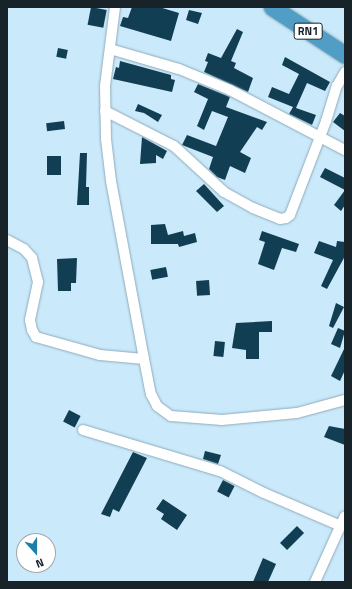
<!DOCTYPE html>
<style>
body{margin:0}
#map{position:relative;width:352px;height:589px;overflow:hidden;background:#cae9fa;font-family:"Titillium Web",sans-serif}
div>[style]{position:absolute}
.building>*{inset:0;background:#113e52;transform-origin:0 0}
.roads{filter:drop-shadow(0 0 1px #8dabbb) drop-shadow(0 0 1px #8dabbb)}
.street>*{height:10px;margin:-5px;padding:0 5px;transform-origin:5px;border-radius:5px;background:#fff}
.highway>*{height:17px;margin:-8.5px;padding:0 8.5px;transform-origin:8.5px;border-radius:8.5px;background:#509ec5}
span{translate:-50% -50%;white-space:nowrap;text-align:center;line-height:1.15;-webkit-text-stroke:4px #fff;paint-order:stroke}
.shield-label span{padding:1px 3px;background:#fff;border:1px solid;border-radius:3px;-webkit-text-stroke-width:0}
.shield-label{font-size:11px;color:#172329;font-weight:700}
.frame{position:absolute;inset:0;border:8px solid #172329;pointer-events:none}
.north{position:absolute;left:16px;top:533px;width:40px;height:40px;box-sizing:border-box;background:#fff;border:1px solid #a2a7a9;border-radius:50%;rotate:159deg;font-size:11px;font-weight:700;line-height:16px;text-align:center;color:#172329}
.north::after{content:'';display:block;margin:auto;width:14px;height:18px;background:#1b7faa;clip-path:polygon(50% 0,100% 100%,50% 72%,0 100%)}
</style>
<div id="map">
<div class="building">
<i style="left:91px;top:7px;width:16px;height:18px;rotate:11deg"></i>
<i style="clip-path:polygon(132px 7px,159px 7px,179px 13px,171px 41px,120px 26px,123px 17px,128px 18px)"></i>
<i style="clip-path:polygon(189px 10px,202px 13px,198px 24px,186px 20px)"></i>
<i style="clip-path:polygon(237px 29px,243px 32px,231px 61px,236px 63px,234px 68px,253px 78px,248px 92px,204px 72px,208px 62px,205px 61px,208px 53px,221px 58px)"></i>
<i style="left:58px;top:48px;width:10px;height:9px;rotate:11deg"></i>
<i style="clip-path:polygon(285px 57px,330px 82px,325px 91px,307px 83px,296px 108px,316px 115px,312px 125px,289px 114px,293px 107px,268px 97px,272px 87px,289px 94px,299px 74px,282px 65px)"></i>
<i style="clip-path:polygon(120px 61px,171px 75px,171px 79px,175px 80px,172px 92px,113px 79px,116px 67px,119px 68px)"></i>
<i style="clip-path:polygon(198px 84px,230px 97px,226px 107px,267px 122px,262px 130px,257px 127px,240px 152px,251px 158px,245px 173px,230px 166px,225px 180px,217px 177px,209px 169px,213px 157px,182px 145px,187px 135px,216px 146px,228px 117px,212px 111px,204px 130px,197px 126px,208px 99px,194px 92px)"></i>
<i style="clip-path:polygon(138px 104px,162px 115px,158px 122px,144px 113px,135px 111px)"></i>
<i style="clip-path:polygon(340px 113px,345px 116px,345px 131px,333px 122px)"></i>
<i style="left:64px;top:121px;width:8px;height:18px;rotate:83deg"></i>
<i style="clip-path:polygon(142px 137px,167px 151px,163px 159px,156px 155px,156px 163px,140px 164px)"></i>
<i style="clip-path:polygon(80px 153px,87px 153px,86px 187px,89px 187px,89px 205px,77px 205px)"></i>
<i style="left:47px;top:156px;width:14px;height:19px"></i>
<i style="clip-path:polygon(325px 168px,345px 178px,345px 190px,320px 177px)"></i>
<i style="clip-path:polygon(204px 184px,224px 206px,217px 212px,196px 191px)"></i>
<i style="clip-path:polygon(345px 190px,345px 205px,341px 211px,334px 205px)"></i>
<i style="clip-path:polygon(165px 224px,168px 235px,183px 231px,184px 236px,195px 233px,197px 242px,179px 247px,178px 244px,151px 244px,151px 225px)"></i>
<i style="clip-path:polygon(262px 231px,299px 244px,296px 252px,282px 248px,274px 270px,258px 264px,265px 242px,259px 240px)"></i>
<i style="clip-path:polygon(319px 241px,336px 247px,337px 241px,345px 242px,345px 256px,327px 289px,321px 286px,333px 260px,314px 253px)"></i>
<i style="clip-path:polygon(77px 258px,76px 283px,71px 283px,71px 291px,58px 291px,57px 259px)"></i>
<i style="left:166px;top:267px;width:10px;height:16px;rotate:79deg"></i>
<i style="left:209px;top:280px;width:15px;height:13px;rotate:86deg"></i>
<i style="clip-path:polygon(336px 303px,344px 307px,333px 328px,329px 326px)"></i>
<i style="clip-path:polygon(272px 321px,272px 332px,259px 332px,259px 359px,246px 359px,246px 350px,232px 348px,236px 323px)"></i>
<i style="clip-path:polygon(338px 328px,345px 331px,340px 348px,331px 344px)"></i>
<i style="left:215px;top:341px;width:10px;height:15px;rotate:6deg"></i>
<i style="clip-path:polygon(345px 347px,345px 370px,340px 381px,331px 376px)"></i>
<i style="left:69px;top:410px;width:13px;height:13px;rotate:27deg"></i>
<i style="clip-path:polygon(329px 426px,345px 429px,345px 445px,324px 437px)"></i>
<i style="clip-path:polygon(205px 451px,221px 455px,218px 464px,203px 459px)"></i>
<i style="clip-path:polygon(133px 452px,147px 458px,119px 512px,113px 509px,110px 517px,101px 514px)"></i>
<i style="left:223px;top:480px;width:13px;height:13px;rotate:27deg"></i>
<i style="clip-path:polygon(163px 499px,187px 515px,177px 530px,161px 519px,164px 514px,156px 509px)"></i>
<i style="left:297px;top:526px;width:10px;height:24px;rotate:45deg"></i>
<i style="clip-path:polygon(263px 558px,276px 564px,268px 582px,253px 582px)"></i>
</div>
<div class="roads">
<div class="street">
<i style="left:115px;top:7px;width:80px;rotate:97.2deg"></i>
<i style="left:105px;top:86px;width:53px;rotate:88.9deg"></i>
<i style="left:106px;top:139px;width:42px;rotate:83.2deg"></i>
<i style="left:111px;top:181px;width:181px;rotate:79.5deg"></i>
<i style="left:144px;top:359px;width:36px;rotate:79deg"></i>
<i style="left:151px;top:394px;width:13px;rotate:63deg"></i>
<i style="left:157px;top:406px;width:17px;rotate:36deg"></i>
<i style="left:171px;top:416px;width:51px;rotate:4.5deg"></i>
<i style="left:222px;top:420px;width:75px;rotate:-5.3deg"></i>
<i style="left:297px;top:413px;width:50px;rotate:-15.2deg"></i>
<i style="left:110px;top:49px;width:72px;rotate:16.2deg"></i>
<i style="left:179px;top:69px;width:55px;rotate:22.4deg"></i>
<i style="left:230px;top:90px;width:130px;rotate:27.6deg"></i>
<i style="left:105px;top:111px;width:77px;rotate:26.9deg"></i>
<i style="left:174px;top:146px;width:68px;rotate:42.6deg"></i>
<i style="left:224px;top:192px;width:33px;rotate:29deg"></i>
<i style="left:253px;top:208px;width:29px;rotate:22deg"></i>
<i style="left:280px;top:219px;width:6px;rotate:-9deg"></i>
<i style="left:286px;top:218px;width:5px;rotate:-37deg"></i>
<i style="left:290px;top:215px;width:101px;rotate:-69deg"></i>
<i style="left:326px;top:121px;width:37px;rotate:-73deg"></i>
<i style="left:337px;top:86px;width:16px;rotate:-60deg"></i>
<i style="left:7px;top:240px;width:19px;rotate:28deg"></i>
<i style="left:24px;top:249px;width:12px;rotate:48deg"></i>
<i style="left:32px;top:258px;width:25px;rotate:76deg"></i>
<i style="left:38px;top:282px;width:39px;rotate:102deg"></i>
<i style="left:30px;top:320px;width:10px;rotate:79deg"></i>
<i style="left:32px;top:330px;width:8px;rotate:60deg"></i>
<i style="left:36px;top:337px;width:66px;rotate:15.7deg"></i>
<i style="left:100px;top:355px;width:44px;rotate:5.2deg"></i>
<i style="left:83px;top:430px;width:143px;rotate:16.7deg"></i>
<i style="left:220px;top:471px;width:49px;rotate:26.6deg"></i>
<i style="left:264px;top:493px;width:84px;rotate:23.2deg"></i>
<i style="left:315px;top:582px;width:72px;rotate:-65.6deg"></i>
</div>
<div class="highway">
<i style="left:272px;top:7px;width:87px;rotate:33.3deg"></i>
</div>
</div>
<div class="shield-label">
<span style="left:308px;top:31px">RN1</span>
</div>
<div class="frame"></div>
<div class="north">N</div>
</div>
